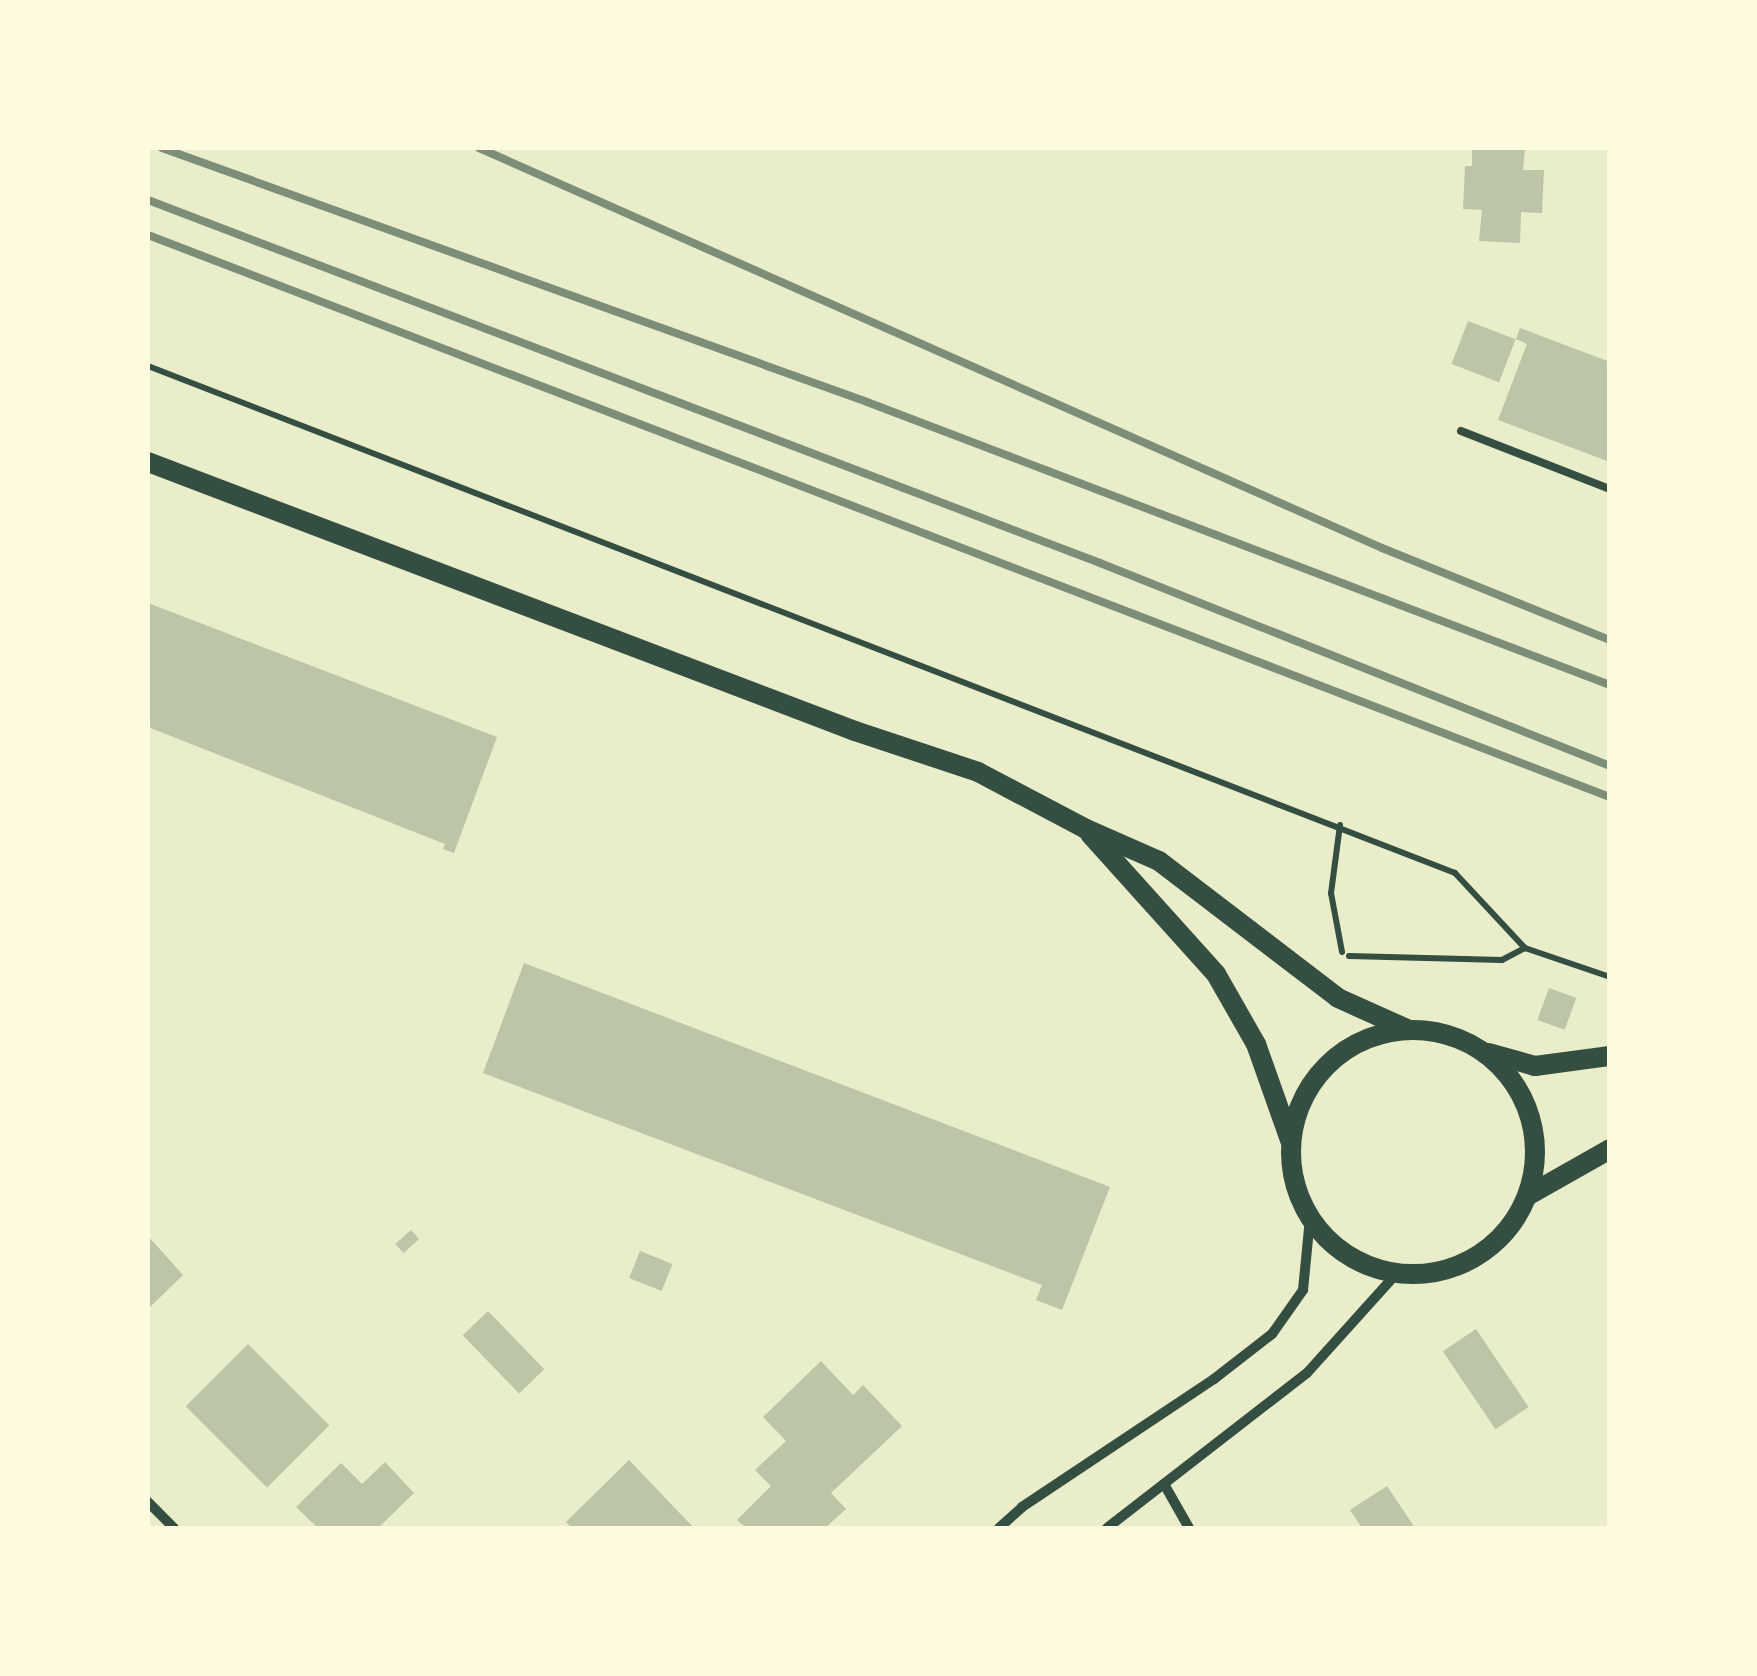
<!DOCTYPE html>
<style>
body{margin:0}
#map{position:relative;width:1757px;height:1676px;overflow:hidden;background:#e9edc9;font-family:Ubuntu,sans-serif}
div>[style]{position:absolute}
.building>*{inset:0;background:#bcc5a7;transform-origin:0 0}
.path>*{height:6px;margin:-3px;padding:0 3px;transform-origin:3px;border-radius:3px;background:#344e41}
.service>*{height:8px;margin:-4px;padding:0 4px;transform-origin:4px;border-radius:4px;background:#344e41}
.minor>*{height:10px;margin:-5px;padding:0 5px;transform-origin:5px;border-radius:5px;background:#344e41}
.secondary>*{height:20px;margin:-10px;padding:0 10px;transform-origin:10px;border-radius:10px;background:#344e41}
.secondary>.ring{margin:-10px;padding:0;box-sizing:content-box;background:none;border:20px solid #344e41;border-radius:50%}
.rail>*{height:8px;margin:-4px;padding:0 4px;transform-origin:4px;border-radius:4px;background:#7c8e77}
span{translate:-50% -50%;white-space:nowrap;text-align:center;line-height:1.15;-webkit-text-stroke:8px #fefae0;paint-order:stroke}
.frame{position:absolute;inset:0;border:150px solid #fefae0;pointer-events:none}
</style>
<div id="map">
<div class="building">
<i style="clip-path:polygon(1472px 148px,1525px 148px,1523px 170px,1544px 170px,1542px 213px,1521px 212px,1520px 243px,1479px 241px,1482px 210px,1463px 209px,1465px 166px,1472px 166px)"></i>
<i style="left:1468px;top:321px;width:51px;height:46px;rotate:21deg"></i>
<i style="clip-path:polygon(1520px 328px,1610px 362px,1610px 462px,1498px 420px,1527px 344px,1516px 339px)"></i>
<i style="clip-path:polygon(148px 603px,497px 737px,454px 853px,443px 849px,445px 844px,148px 727px)"></i>
<i style="clip-path:polygon(524px 963px,1110px 1187px,1062px 1310px,1036px 1300px,1042px 1285px,483px 1073px)"></i>
<i style="left:1549px;top:988px;width:29px;height:34px;rotate:20deg"></i>
<i style="left:411px;top:1230px;width:12px;height:21px;rotate:48deg"></i>
<i style="clip-path:polygon(148px 1236px,183px 1275px,148px 1309px)"></i>
<i style="left:640px;top:1251px;width:35px;height:29px;rotate:22deg"></i>
<i style="left:488px;top:1311px;width:81px;height:35px;rotate:46deg"></i>
<i style="left:1476px;top:1329px;width:94px;height:40px;rotate:56deg"></i>
<i style="left:248px;top:1344px;width:115px;height:88px;rotate:45deg"></i>
<i style="clip-path:polygon(821px 1361px,853px 1395px,863px 1385px,902px 1426px,831px 1493px,846px 1509px,825px 1528px,746px 1528px,737px 1520px,771px 1486px,755px 1470px,786px 1441px,763px 1417px)"></i>
<i style="clip-path:polygon(629px 1460px,694px 1528px,572px 1528px,566px 1522px)"></i>
<i style="clip-path:polygon(385px 1462px,414px 1493px,378px 1528px,318px 1528px,296px 1507px,341px 1463px,362px 1484px)"></i>
<i style="clip-path:polygon(1387px 1486px,1415px 1528px,1362px 1528px,1350px 1510px)"></i>
</div>
<div class="path">
<i style="left:148px;top:366px;width:1402px;rotate:21.2deg"></i>
<i style="left:1455px;top:873px;width:103px;rotate:47deg"></i>
<i style="left:1525px;top:948px;width:90px;rotate:18.8deg"></i>
<i style="left:1340px;top:825px;width:69px;rotate:97.5deg"></i>
<i style="left:1331px;top:893px;width:60px;rotate:79.4deg"></i>
<i style="left:1349px;top:956px;width:153px;rotate:1.5deg"></i>
<i style="left:1502px;top:960px;width:26px;rotate:-28deg"></i>
</div>
<div class="service">
<i style="left:1461px;top:431px;width:160px;rotate:21.3deg"></i>
</div>
<div class="minor">
<i style="left:1164px;top:1484px;width:51px;rotate:60.4deg"></i>
<i style="left:148px;top:1502px;width:37px;rotate:45deg"></i>
<i style="left:999px;top:1528px;width:31px;rotate:-42deg"></i>
<i style="left:1022px;top:1507px;width:231px;rotate:-33.7deg"></i>
<i style="left:1214px;top:1379px;width:73px;rotate:-37.8deg"></i>
<i style="left:1272px;top:1334px;width:54px;rotate:-54.8deg"></i>
<i style="left:1303px;top:1290px;width:72px;rotate:-84.4deg"></i>
<i style="left:1107px;top:1528px;width:253px;rotate:-37.8deg"></i>
<i style="left:1307px;top:1373px;width:135px;rotate:-48deg"></i>
</div>
<div class="secondary">
<i style="left:148px;top:462px;width:756px;rotate:20.83deg"></i>
<i style="left:855px;top:731px;width:130px;rotate:18.4deg"></i>
<i style="left:978px;top:772px;width:122px;rotate:27.8deg"></i>
<i style="left:1086px;top:829px;width:80px;rotate:23.7deg"></i>
<i style="left:1159px;top:861px;width:225px;rotate:37.4deg"></i>
<i style="left:1338px;top:998px;width:76px;rotate:24.2deg"></i>
<i style="left:1090px;top:834px;width:188px;rotate:48deg"></i>
<i style="left:1216px;top:974px;width:81px;rotate:60.3deg"></i>
<i style="left:1256px;top:1044px;width:102px;rotate:70.5deg"></i>
<i class="ring" style="left:1291px;top:1030px;width:224px;height:224px"></i>
<i style="left:1489px;top:1053px;width:48px;rotate:15.8deg"></i>
<i style="left:1535px;top:1066px;width:76px;rotate:-7.6deg"></i>
<i style="left:1527px;top:1196px;width:95px;rotate:-29.5deg"></i>
</div>
<div class="rail">
<i style="left:162px;top:148px;width:749px;rotate:19.81deg"></i>
<i style="left:867px;top:402px;width:795px;rotate:20.85deg"></i>
<i style="left:479px;top:148px;width:988px;rotate:23.89deg"></i>
<i style="left:1382px;top:548px;width:246px;rotate:22deg"></i>
<i style="left:148px;top:200px;width:1019px;rotate:20.87deg"></i>
<i style="left:1100px;top:563px;width:549px;rotate:21.7deg"></i>
<i style="left:148px;top:235px;width:1566px;rotate:21.03deg"></i>
</div>
<div class="frame"></div>
</div>
